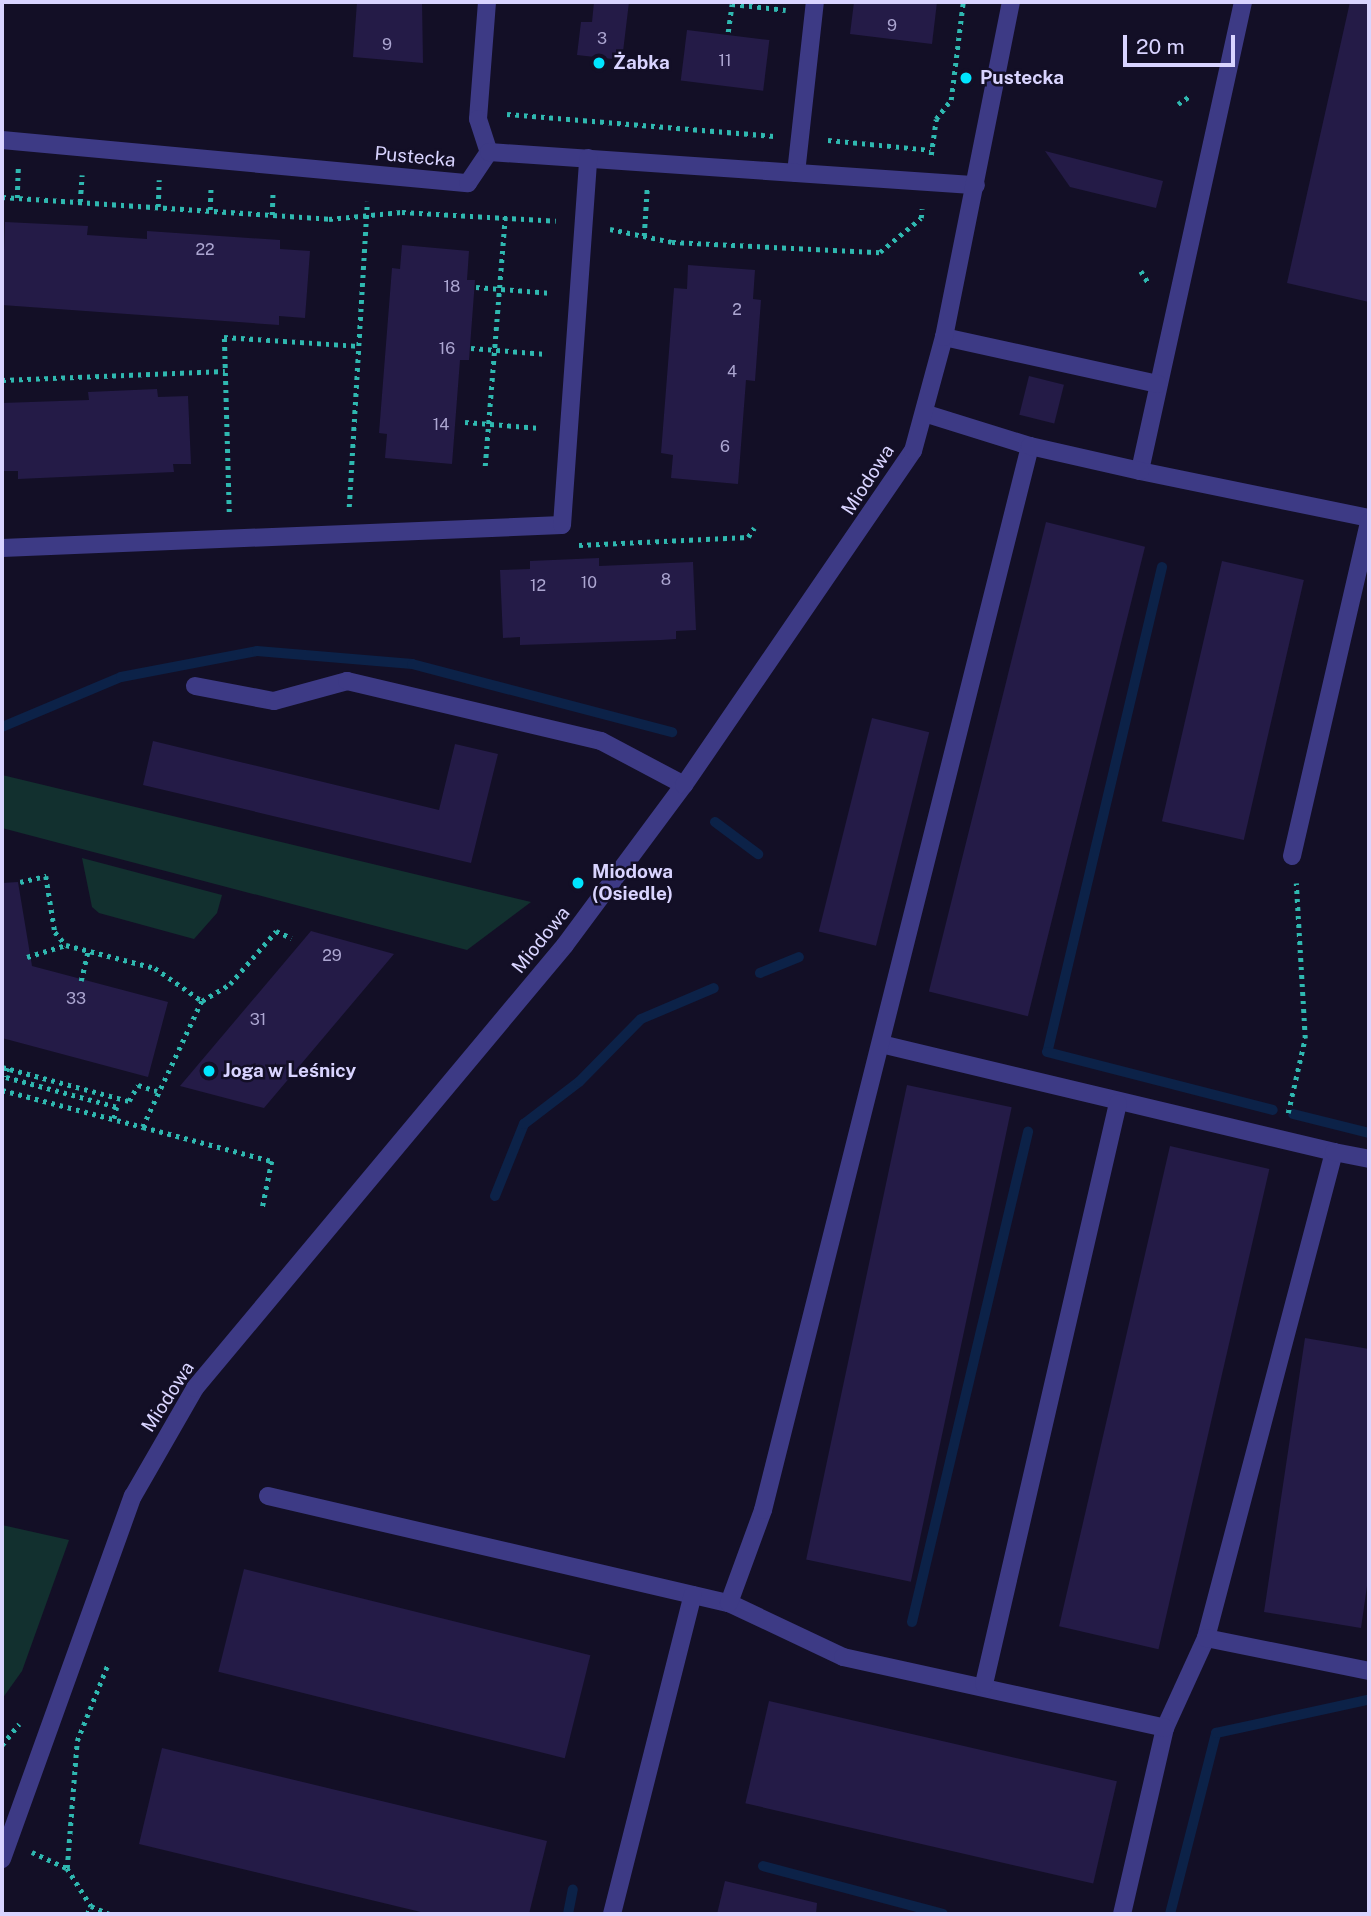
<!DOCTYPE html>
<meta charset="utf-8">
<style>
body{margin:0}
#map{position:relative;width:1371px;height:1916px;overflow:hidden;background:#130f26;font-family:"Public Sans",sans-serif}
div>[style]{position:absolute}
.green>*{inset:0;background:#12302f}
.stream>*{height:10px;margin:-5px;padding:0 5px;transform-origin:5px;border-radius:5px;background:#0c2248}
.building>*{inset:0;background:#241b47;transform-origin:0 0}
.path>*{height:4.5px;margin-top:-2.25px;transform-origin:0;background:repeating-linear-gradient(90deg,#2fb8b0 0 3.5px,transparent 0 8.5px)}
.service>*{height:18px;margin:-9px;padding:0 9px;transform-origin:9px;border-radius:9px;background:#3d3a85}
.minor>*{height:18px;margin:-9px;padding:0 9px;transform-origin:9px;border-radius:9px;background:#3d3a85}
.tertiary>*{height:18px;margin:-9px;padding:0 9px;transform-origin:9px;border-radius:9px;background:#3d3a85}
.dots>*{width:19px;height:19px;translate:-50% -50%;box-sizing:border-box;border:4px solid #130f26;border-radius:50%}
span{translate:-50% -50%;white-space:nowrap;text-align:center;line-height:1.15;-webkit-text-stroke:5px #130f26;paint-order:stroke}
.number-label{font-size:16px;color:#aca6d1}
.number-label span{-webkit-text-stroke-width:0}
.poi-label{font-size:19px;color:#d9d4ff;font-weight:700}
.left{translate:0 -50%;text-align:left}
.street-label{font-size:19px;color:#d9d4ff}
.frame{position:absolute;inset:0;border:4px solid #d9d4ff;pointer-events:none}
.scale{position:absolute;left:1123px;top:35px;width:112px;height:32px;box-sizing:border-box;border:4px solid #d9d4ff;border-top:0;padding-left:9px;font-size:21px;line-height:24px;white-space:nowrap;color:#d9d4ff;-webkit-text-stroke:5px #130f26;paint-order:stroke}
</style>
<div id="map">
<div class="green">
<i style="clip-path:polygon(2px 775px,531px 902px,467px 950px,2px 828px)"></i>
<i style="clip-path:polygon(82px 858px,222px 895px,217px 913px,194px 939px,99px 913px,92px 907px)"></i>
<i style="clip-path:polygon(2px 1525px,69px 1540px,22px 1671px,2px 1699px)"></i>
</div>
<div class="stream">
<i style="left:1162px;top:567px;width:498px;rotate:103.3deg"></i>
<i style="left:1047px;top:1052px;width:233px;rotate:14.4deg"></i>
<i style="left:2px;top:727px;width:129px;rotate:-22.8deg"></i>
<i style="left:121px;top:677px;width:138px;rotate:-10.8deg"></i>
<i style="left:257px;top:651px;width:156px;rotate:4.8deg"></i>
<i style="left:412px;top:664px;width:269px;rotate:14.7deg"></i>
<i style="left:715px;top:822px;width:54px;rotate:36.7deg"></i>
<i style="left:760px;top:973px;width:42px;rotate:-22.3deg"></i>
<i style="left:1293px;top:1114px;width:78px;rotate:14deg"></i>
<i style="left:495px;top:1196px;width:78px;rotate:-68.1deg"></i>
<i style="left:524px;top:1124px;width:69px;rotate:-37.4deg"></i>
<i style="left:579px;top:1082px;width:88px;rotate:-45.5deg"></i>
<i style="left:641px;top:1019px;width:79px;rotate:-23deg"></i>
<i style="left:912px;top:1622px;width:504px;rotate:-76.68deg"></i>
<i style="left:763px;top:1866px;width:186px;rotate:14.9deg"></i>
<i style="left:568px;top:1914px;width:25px;rotate:-79deg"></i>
<i style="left:1170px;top:1914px;width:187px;rotate:-75.7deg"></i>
<i style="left:1216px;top:1733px;width:155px;rotate:-12.3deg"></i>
</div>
<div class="building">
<i style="clip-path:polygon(357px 2px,422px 2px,423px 63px,353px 57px)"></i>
<i style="clip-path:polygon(594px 2px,629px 2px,622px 60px,577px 55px,581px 22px,592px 22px)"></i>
<i style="clip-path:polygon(854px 2px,937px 2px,932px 44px,850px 34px)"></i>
<i style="clip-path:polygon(1350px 2px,1369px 2px,1369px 302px,1287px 283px)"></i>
<i style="left:687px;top:30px;width:83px;height:51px;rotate:7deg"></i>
<i style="clip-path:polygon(1045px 151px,1163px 181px,1156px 208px,1070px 187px)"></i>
<i style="clip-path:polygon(5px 222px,88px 226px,87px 235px,147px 239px,147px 231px,280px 240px,280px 249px,310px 251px,305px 318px,279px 316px,279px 325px,2px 305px)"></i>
<i style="clip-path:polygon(402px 245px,469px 251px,467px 280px,475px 280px,469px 360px,460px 360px,452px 464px,385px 458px,387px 434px,379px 433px,392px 268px,400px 269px)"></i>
<i style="clip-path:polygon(688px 265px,755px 270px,753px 299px,761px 300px,755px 381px,746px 380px,738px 484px,671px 478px,673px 455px,661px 453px,674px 288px,687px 289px)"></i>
<i style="left:1029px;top:376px;width:36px;height:40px;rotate:14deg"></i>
<i style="clip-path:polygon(157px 389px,158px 397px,188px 396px,191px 464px,173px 464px,174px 472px,18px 479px,18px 471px,2px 471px,2px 403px,89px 400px,88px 392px)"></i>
<i style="left:1046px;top:522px;width:102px;height:484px;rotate:14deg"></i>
<i style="clip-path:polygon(599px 558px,599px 566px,693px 562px,696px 630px,676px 631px,676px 639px,661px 640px,520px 645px,520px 637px,503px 638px,500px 570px,530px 569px,530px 561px)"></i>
<i style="left:1222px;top:561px;width:84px;height:267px;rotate:13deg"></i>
<i style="left:872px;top:718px;width:59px;height:220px;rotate:14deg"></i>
<i style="clip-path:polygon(153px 741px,439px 810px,455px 744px,498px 754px,471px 863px,143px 785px)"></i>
<i style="clip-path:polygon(18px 882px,32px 966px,168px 1002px,148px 1077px,2px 1038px,2px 883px)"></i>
<i style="clip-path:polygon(311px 931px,394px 954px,264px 1108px,180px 1086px)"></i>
<i style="left:907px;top:1085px;width:107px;height:485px;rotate:12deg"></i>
<i style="left:1170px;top:1146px;width:102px;height:493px;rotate:13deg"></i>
<i style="clip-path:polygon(1305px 1338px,1369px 1349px,1369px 1572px,1361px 1628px,1264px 1612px)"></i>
<i style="left:244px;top:1569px;width:357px;height:106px;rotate:14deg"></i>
<i style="left:769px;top:1701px;width:357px;height:105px;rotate:13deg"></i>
<i style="clip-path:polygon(162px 1748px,547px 1841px,529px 1914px,429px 1914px,139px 1844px)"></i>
<i style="clip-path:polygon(725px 1881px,817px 1903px,816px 1914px,717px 1914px)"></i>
</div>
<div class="path">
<i style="left:728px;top:32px;width:28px;rotate:-82deg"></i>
<i style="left:732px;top:4px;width:54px;rotate:6.3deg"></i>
<i style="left:1178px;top:104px;width:14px;rotate:-34deg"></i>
<i style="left:507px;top:114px;width:268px;rotate:4.7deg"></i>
<i style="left:828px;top:140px;width:103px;rotate:5.5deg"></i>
<i style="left:931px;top:155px;width:36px;rotate:-82deg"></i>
<i style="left:936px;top:119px;width:24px;rotate:-52deg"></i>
<i style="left:951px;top:100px;width:99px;rotate:-83deg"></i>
<i style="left:2px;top:197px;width:328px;rotate:3.8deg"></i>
<i style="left:329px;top:219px;width:73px;rotate:-5.5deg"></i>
<i style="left:402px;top:212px;width:154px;rotate:3.3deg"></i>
<i style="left:17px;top:198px;width:31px;rotate:-88deg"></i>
<i style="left:80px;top:202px;width:27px;rotate:-86deg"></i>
<i style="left:158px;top:207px;width:27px;rotate:-88deg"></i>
<i style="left:210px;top:210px;width:23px;rotate:-88deg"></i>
<i style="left:272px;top:215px;width:24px;rotate:-88deg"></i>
<i style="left:610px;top:229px;width:63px;rotate:11.8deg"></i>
<i style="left:672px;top:242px;width:208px;rotate:2.8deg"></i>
<i style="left:880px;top:252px;width:53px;rotate:-39.7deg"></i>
<i style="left:921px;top:218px;width:9px;rotate:-84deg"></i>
<i style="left:644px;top:236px;width:48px;rotate:-86.4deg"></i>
<i style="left:1141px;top:271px;width:13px;rotate:58deg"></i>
<i style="left:476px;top:287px;width:76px;rotate:4.5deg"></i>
<i style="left:471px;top:348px;width:76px;rotate:4.5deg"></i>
<i style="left:2px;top:380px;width:223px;rotate:-2.3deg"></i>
<i style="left:465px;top:422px;width:76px;rotate:4.5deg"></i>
<i style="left:485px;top:466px;width:250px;rotate:-85.4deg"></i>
<i style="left:349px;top:507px;width:306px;rotate:-86.6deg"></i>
<i style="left:229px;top:512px;width:175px;rotate:-91.6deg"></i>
<i style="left:224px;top:337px;width:134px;rotate:3.8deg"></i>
<i style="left:579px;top:545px;width:169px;rotate:-2.7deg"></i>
<i style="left:748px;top:537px;width:11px;rotate:-56deg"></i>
<i style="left:20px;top:882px;width:27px;rotate:-13deg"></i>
<i style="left:46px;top:876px;width:57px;rotate:80.9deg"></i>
<i style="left:55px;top:932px;width:17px;rotate:50deg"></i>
<i style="left:66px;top:945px;width:92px;rotate:14.5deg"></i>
<i style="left:155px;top:968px;width:57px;rotate:35.1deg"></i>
<i style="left:202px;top:1001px;width:139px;rotate:115.1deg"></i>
<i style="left:143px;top:1127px;width:133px;rotate:14.8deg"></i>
<i style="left:272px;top:1161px;width:50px;rotate:101.5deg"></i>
<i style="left:27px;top:957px;width:41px;rotate:-17.1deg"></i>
<i style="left:81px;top:981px;width:31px;rotate:-77deg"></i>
<i style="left:202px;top:1001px;width:33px;rotate:-31deg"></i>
<i style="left:230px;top:984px;width:70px;rotate:-49deg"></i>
<i style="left:276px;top:931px;width:17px;rotate:24deg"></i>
<i style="left:2px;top:1067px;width:131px;rotate:15deg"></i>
<i style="left:129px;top:1101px;width:18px;rotate:-61deg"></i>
<i style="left:138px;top:1085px;width:20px;rotate:18deg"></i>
<i style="left:8px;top:1068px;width:9px;rotate:103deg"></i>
<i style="left:6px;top:1077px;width:115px;rotate:15.1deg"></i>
<i style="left:117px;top:1107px;width:12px;rotate:104deg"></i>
<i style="left:2px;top:1090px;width:146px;rotate:14.7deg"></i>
<i style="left:1288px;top:1113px;width:77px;rotate:-77.2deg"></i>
<i style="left:1305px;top:1038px;width:155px;rotate:-93.3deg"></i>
<i style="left:2px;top:1745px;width:27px;rotate:-51deg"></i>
<i style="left:32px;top:1852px;width:38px;rotate:25deg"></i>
<i style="left:67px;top:1868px;width:45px;rotate:57.7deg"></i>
<i style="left:91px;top:1906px;width:21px;rotate:23deg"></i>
<i style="left:67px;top:1868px;width:127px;rotate:-85.5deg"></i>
<i style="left:77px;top:1741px;width:83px;rotate:-68.1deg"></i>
<i style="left:87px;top:1914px;width:9px;rotate:-63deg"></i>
</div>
<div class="service">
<i style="left:1243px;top:2px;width:480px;rotate:102.4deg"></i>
<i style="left:1140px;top:471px;width:234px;rotate:11.6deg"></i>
<i style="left:796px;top:173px;width:172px;rotate:-83.7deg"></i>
<i style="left:944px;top:337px;width:219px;rotate:12.4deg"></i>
<i style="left:927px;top:414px;width:108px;rotate:17.3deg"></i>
<i style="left:195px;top:686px;width:80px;rotate:10.8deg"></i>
<i style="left:274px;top:701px;width:76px;rotate:-15.3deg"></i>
<i style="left:347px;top:681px;width:261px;rotate:13.3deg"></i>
<i style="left:601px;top:741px;width:94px;rotate:27.9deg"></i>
<i style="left:1292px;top:856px;width:343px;rotate:-77deg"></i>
<i style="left:881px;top:1044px;width:466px;rotate:13.4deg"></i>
<i style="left:1334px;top:1152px;width:503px;rotate:104.76deg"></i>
<i style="left:1206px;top:1638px;width:99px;rotate:114.5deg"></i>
<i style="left:1165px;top:1728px;width:191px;rotate:103deg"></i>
<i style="left:1334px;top:1152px;width:36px;rotate:11deg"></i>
<i style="left:268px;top:1496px;width:473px;rotate:13.1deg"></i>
<i style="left:729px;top:1603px;width:126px;rotate:25.3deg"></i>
<i style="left:843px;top:1657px;width:330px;rotate:12.4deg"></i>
<i style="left:729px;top:1603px;width:99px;rotate:-69.9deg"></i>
<i style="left:763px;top:1510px;width:1097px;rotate:-75.91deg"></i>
<i style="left:1030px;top:446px;width:113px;rotate:12.8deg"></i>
<i style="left:1206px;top:1638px;width:166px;rotate:11.4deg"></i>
<i style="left:984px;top:1684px;width:596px;rotate:-77.01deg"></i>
<i style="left:612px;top:1914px;width:329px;rotate:-75.8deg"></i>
</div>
<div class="minor">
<i style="left:487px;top:2px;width:117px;rotate:94.4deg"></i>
<i style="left:478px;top:119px;width:35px;rotate:72deg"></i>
<i style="left:2px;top:140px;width:468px;rotate:5.3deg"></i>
<i style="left:468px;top:183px;width:37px;rotate:-56deg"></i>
<i style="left:489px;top:152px;width:488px;rotate:3.9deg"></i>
<i style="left:2px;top:548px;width:560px;rotate:-2.35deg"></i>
<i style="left:562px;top:525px;width:368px;rotate:-85.9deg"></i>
</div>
<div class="tertiary">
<i style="left:2px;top:1859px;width:386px;rotate:-70.2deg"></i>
<i style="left:133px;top:1496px;width:125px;rotate:-60.1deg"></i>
<i style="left:195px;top:1388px;width:577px;rotate:-50.13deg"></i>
<i style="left:565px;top:945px;width:199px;rotate:-53.4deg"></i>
<i style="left:684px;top:785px;width:405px;rotate:-55.6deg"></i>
<i style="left:913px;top:451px;width:118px;rotate:-74.8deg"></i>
<i style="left:944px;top:337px;width:342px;rotate:-78.7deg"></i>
</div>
<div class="dots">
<i style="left:599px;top:63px;background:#00e5ff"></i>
<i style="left:966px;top:78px;background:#00e5ff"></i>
<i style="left:578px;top:883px;background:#00e5ff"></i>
<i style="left:209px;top:1071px;background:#00e5ff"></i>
</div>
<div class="number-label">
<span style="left:892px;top:26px">9</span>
<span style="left:602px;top:39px">3</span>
<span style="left:387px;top:45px">9</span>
<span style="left:725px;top:61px">11</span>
<span style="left:205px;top:250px">22</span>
<span style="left:452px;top:287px">18</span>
<span style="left:737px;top:310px">2</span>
<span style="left:447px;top:349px">16</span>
<span style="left:732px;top:372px">4</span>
<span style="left:441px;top:425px">14</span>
<span style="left:725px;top:447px">6</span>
<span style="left:666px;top:580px">8</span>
<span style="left:589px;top:583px">10</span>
<span style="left:538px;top:586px">12</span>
<span style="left:332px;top:956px">29</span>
<span style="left:76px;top:999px">33</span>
<span style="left:258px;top:1020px">31</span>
</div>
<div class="poi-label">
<span class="left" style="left:613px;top:63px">Żabka</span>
<span class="left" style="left:980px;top:78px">Pustecka</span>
<span class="left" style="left:592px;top:883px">Miodowa<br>(Osiedle)</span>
<span class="left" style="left:223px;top:1071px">Joga w Leśnicy</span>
</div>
<div class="street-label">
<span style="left:415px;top:157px;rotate:5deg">Pustecka</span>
<span style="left:868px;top:480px;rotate:-57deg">Miodowa</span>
<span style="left:541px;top:940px;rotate:-51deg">Miodowa</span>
<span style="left:168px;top:1397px;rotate:-57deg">Miodowa</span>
</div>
<div class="frame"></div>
<div class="scale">20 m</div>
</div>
